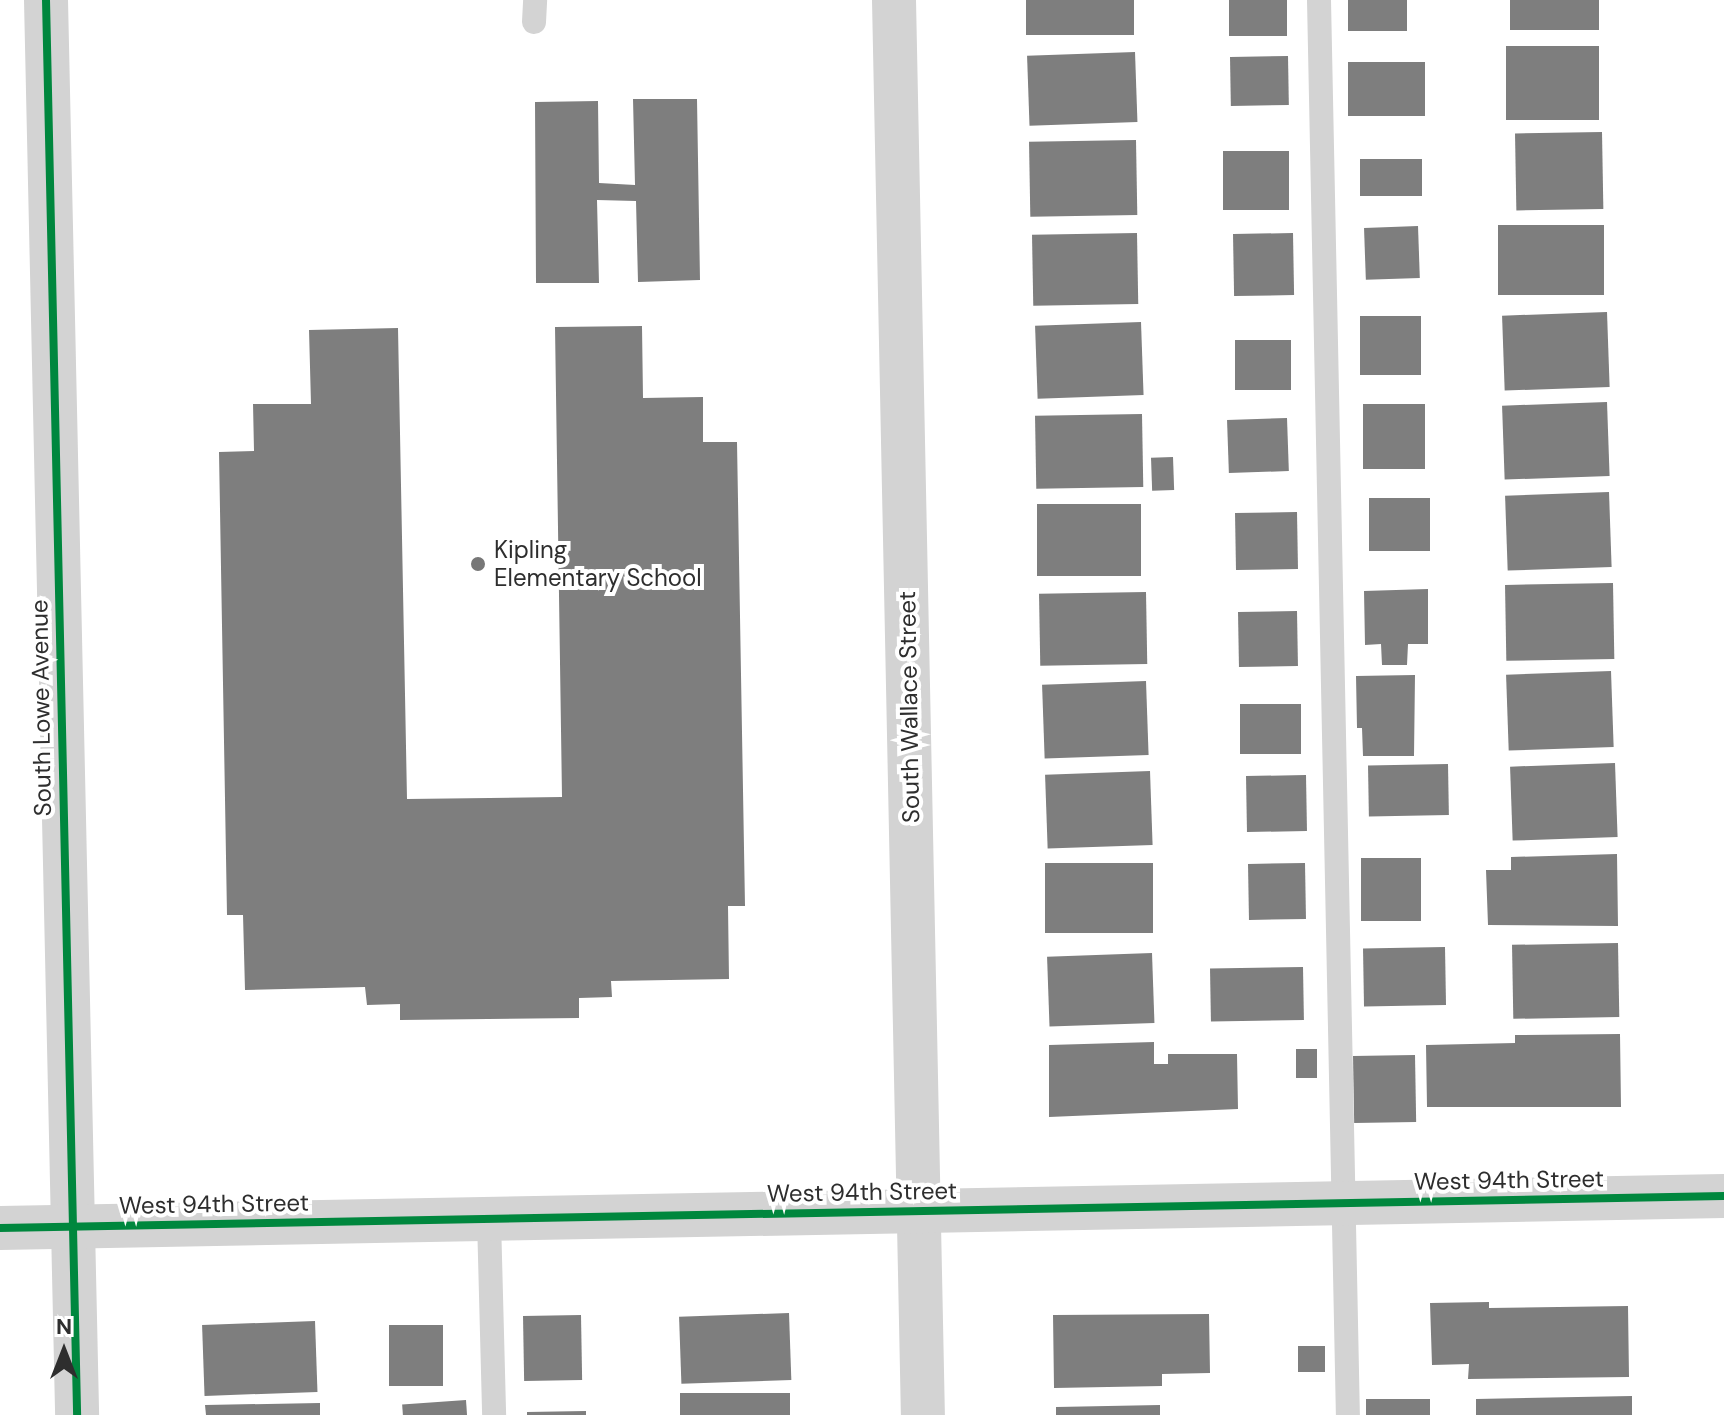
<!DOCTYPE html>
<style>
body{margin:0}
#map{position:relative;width:1724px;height:1415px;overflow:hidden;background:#fff;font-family:"DM Sans",sans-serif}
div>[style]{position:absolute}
.building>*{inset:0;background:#7e7e7e;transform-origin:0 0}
.service>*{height:24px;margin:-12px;padding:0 12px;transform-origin:12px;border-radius:12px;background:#d3d3d3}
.minor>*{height:44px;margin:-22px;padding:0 22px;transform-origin:22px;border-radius:22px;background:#d3d3d3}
.cycleway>*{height:8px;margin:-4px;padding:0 4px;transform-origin:4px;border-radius:4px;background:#00873e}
.dots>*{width:22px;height:22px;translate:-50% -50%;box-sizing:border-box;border:4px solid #fff;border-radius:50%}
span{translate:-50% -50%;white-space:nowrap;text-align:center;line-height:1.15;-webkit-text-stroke:8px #fff;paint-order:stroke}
.poi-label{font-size:24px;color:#2e2e2e}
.left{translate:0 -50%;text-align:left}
.street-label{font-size:24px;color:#2e2e2e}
.north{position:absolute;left:24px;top:1311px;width:80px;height:80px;-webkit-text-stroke:6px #fff;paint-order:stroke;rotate:0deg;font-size:22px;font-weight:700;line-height:32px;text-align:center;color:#2e2e2e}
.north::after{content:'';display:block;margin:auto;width:28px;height:36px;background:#2e2e2e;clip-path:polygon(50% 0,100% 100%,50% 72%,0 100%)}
</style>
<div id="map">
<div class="building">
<i style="left:1026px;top:0;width:108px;height:35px"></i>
<i style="left:1229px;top:0;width:58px;height:36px"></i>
<i style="left:1348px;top:0;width:59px;height:31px"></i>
<i style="left:1510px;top:0;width:89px;height:30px"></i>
<i style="left:1599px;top:46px;width:74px;height:93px;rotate:90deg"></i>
<i style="left:1135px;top:52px;width:70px;height:108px;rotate:88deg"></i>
<i style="left:1288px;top:56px;width:49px;height:58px;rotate:89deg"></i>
<i style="left:1348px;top:62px;width:77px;height:54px"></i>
<i style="clip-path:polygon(633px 99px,697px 99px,700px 280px,638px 282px,636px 201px,597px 200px,599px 283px,536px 283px,535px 102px,598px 101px,599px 183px,635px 185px)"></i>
<i style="left:1602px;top:132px;width:77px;height:87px;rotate:89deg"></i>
<i style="left:1136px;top:140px;width:75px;height:107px;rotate:89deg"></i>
<i style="left:1223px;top:151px;width:66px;height:59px"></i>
<i style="left:1360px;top:159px;width:62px;height:37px"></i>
<i style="left:1604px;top:225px;width:70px;height:106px;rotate:90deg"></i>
<i style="left:1418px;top:226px;width:52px;height:54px;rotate:88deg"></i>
<i style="left:1137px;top:233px;width:71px;height:105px;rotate:89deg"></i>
<i style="left:1293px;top:233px;width:62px;height:60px;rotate:89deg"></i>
<i style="left:1607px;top:312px;width:75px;height:105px;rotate:88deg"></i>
<i style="left:1421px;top:316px;width:59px;height:61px;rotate:90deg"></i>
<i style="left:1141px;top:322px;width:73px;height:106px;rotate:88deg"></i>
<i style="clip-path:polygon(642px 326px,643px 398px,703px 397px,703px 442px,737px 442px,745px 906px,728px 906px,729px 979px,611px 981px,612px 997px,579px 998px,579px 1018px,400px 1020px,400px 1004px,367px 1005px,365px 987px,245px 990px,243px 915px,227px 915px,219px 452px,254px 451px,253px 404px,311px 404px,309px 330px,398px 328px,407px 799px,562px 797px,555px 327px)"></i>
<i style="left:1291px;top:340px;width:50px;height:56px;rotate:90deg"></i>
<i style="left:1607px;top:402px;width:74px;height:105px;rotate:88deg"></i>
<i style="left:1363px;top:404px;width:62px;height:65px"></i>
<i style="left:1142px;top:414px;width:73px;height:107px;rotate:89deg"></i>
<i style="left:1287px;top:418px;width:53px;height:60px;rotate:88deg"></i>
<i style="left:1173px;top:457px;width:33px;height:22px;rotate:88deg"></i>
<i style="left:1609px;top:492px;width:75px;height:104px;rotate:88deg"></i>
<i style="left:1430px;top:498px;width:53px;height:61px;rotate:90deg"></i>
<i style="left:1037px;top:504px;width:104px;height:72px"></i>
<i style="left:1297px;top:512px;width:57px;height:62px;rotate:89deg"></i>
<i style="left:1613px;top:583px;width:76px;height:108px;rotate:89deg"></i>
<i style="clip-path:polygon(1428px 589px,1428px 644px,1408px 644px,1407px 665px,1382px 665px,1381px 644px,1365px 645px,1364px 591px)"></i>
<i style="left:1146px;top:592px;width:72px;height:107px;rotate:89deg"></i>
<i style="left:1297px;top:611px;width:55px;height:59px;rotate:89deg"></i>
<i style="left:1611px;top:671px;width:76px;height:105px;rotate:88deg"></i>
<i style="clip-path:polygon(1415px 675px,1414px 756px,1363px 756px,1362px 728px,1357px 728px,1356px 676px)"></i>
<i style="left:1146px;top:681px;width:74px;height:104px;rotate:88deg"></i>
<i style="left:1301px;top:704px;width:50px;height:61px;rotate:90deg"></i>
<i style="left:1615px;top:763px;width:74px;height:105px;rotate:88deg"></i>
<i style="left:1448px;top:764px;width:51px;height:80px;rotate:89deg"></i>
<i style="left:1150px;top:771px;width:74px;height:105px;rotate:88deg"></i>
<i style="left:1306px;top:775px;width:56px;height:60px;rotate:89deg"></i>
<i style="clip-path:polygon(1617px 854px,1618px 926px,1488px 925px,1486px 870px,1511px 870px,1511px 857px)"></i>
<i style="left:1361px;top:858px;width:60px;height:63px"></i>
<i style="left:1153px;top:863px;width:70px;height:108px;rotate:90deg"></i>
<i style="left:1305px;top:863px;width:56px;height:57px;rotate:89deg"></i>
<i style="left:1618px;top:943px;width:74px;height:106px;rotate:89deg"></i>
<i style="left:1445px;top:947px;width:58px;height:82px;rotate:89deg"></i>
<i style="left:1152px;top:953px;width:70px;height:105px;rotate:88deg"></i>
<i style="left:1303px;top:967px;width:53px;height:93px;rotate:89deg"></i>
<i style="clip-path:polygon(1620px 1034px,1621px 1107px,1427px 1107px,1426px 1045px,1515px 1043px,1515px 1035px)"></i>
<i style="clip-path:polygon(1154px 1042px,1154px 1064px,1168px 1064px,1168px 1054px,1237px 1054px,1238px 1109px,1049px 1117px,1049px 1045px)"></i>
<i style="left:1296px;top:1049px;width:21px;height:29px"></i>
<i style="left:1415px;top:1055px;width:67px;height:62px;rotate:89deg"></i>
<i style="clip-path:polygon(1489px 1302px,1489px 1308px,1628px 1306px,1629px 1377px,1468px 1379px,1469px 1364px,1432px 1365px,1430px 1303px)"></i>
<i style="left:789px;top:1313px;width:67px;height:110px;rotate:88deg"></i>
<i style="clip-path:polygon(1209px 1314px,1210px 1373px,1162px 1374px,1162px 1386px,1054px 1388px,1053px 1315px)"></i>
<i style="left:581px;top:1315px;width:65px;height:58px;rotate:89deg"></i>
<i style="left:315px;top:1321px;width:71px;height:113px;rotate:88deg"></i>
<i style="left:443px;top:1325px;width:61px;height:54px;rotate:90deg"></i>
<i style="left:1298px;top:1346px;width:27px;height:26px"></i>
<i style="left:790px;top:1393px;width:22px;height:110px;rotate:90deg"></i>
<i style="clip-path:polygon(1632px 1396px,1632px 1415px,1476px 1415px,1476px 1399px)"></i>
<i style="left:1366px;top:1399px;width:64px;height:16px"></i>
<i style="left:466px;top:1400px;width:15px;height:64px;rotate:86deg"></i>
<i style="clip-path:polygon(320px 1403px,320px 1415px,206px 1415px,205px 1405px)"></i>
<i style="clip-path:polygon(1160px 1405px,1160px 1415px,1056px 1415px,1056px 1407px)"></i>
<i style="clip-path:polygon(586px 1411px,586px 1415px,527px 1415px,527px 1412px)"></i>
</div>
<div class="service">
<i style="left:1319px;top:0;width:1415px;rotate:88.83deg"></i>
<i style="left:534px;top:22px;width:22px;rotate:-87deg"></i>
<i style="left:489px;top:1219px;width:196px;rotate:88.5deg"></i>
</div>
<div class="minor">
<i style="left:46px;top:0;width:1415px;rotate:88.74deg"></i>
<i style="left:894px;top:0;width:1415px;rotate:88.83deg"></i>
<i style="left:0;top:1228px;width:1724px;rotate:-1.06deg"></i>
</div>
<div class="cycleway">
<i style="left:46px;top:0;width:1415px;rotate:88.74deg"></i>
<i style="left:0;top:1228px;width:1724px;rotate:-1.06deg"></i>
</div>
<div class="dots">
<i style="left:478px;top:564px;background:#777"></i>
</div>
<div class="poi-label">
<span class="left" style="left:494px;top:564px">Kipling<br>Elementary School</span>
</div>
<div class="street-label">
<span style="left:909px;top:707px;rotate:-91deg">South Wallace Street</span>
<span style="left:41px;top:708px;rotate:-91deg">South Lowe Avenue</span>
<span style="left:1509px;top:1180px;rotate:-1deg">West 94th Street</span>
<span style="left:862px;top:1192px;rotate:-1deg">West 94th Street</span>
<span style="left:214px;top:1204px;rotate:-1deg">West 94th Street</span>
</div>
<div class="north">N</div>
</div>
